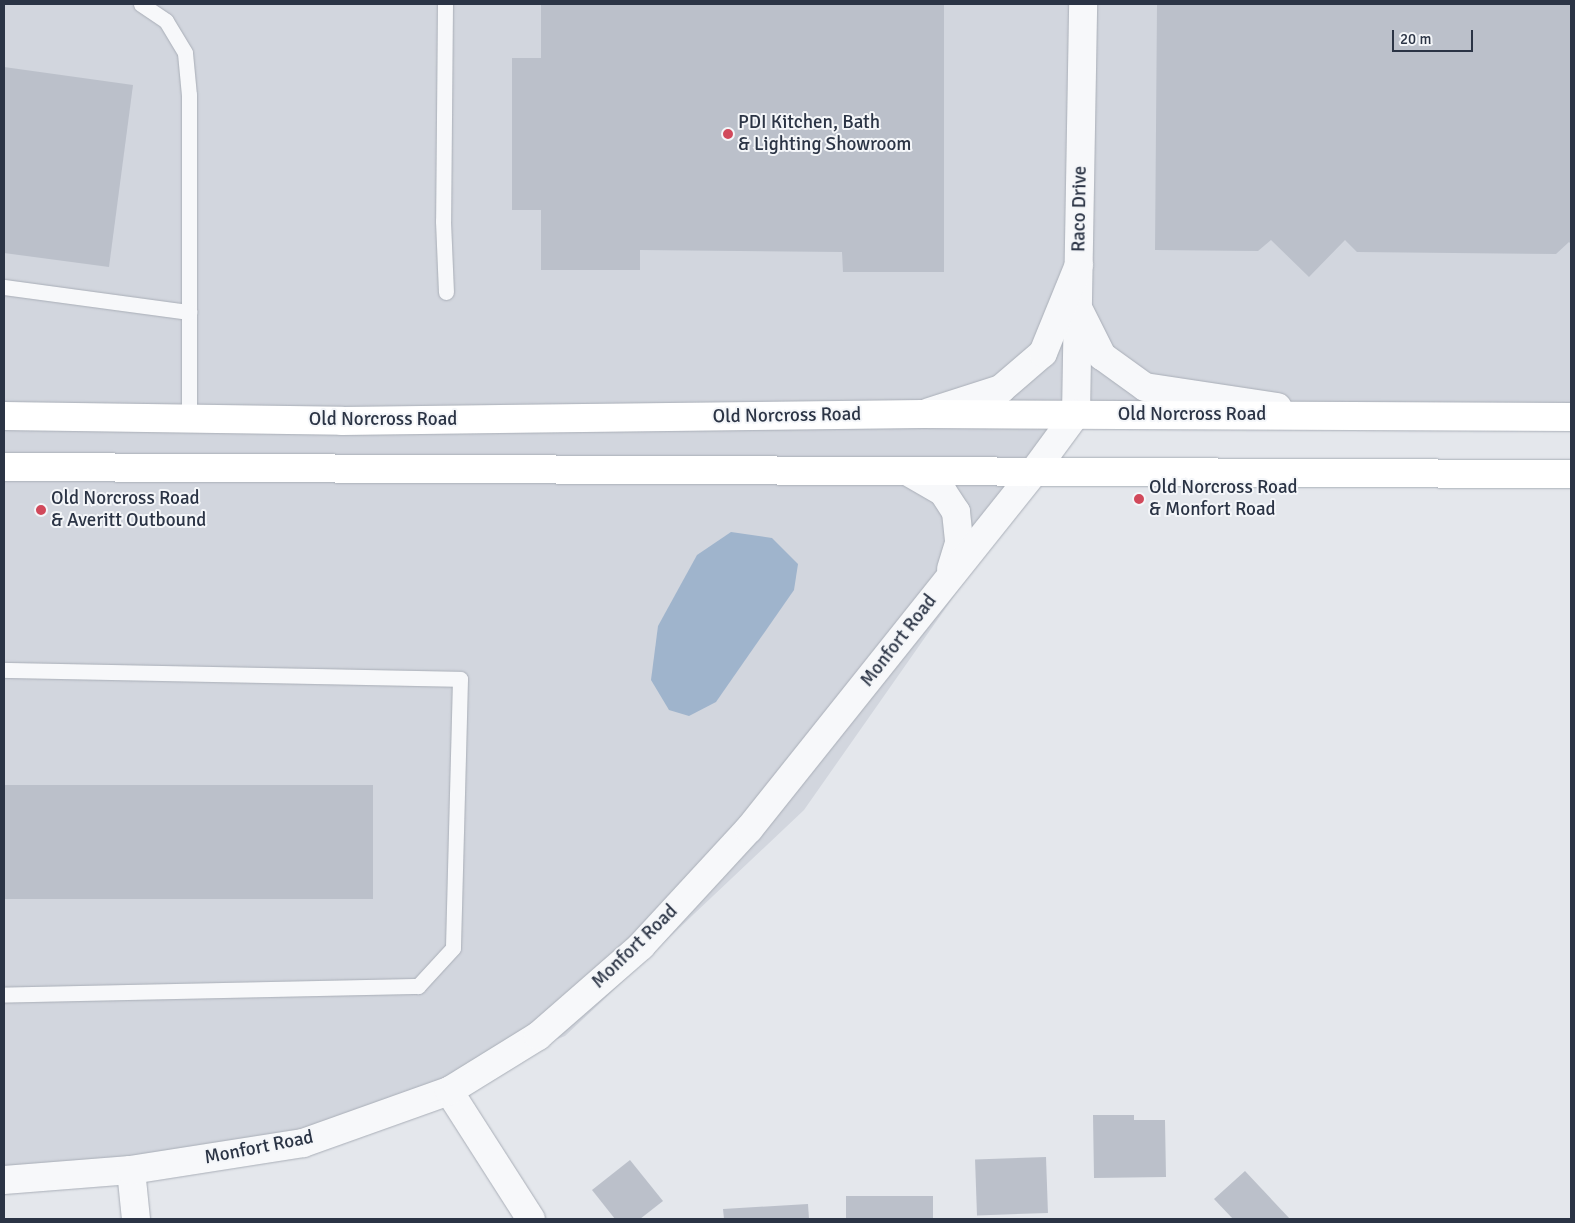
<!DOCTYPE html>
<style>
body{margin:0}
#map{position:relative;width:1575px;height:1223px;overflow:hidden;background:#e4e7ec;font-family:Signika,sans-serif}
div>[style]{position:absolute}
.built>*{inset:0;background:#d2d6de}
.water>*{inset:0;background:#9fb4cc}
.building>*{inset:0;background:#bbc0ca;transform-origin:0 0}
.roads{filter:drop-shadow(0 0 1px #a9aeb7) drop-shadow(0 0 1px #a9aeb7)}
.service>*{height:15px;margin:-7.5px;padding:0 7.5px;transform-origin:7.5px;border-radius:7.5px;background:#f7f8fa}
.minor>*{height:28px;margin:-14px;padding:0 14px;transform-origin:14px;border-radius:14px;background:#f7f8fa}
.tertiary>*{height:28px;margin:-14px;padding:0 14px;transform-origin:14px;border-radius:14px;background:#f7f8fa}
.secondary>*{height:28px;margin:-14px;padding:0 14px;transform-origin:14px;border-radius:14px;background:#fff}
.dots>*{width:14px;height:14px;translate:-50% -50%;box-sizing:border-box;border:2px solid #f4f6f9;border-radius:50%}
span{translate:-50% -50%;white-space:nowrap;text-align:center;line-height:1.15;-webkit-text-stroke:4px #f4f6f9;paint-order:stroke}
.poi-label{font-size:19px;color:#2b3445}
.left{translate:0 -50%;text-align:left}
.street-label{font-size:19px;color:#2b3445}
.frame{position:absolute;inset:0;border:5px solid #2b3445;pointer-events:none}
.scale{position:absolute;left:1392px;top:30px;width:81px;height:22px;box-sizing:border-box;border:2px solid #2b3445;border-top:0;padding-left:6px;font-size:15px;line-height:18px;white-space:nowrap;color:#2b3445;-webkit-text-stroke:4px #f4f6f9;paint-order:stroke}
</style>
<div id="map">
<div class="built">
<i style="clip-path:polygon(4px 4px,1571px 4px,1571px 427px,1074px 425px,804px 810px,565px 1036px,284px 1144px,4px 1174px)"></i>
</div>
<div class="water">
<i style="clip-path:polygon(731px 532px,772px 538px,798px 564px,794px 590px,716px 702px,689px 716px,669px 710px,651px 680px,658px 626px,697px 555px)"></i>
</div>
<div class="building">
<i style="clip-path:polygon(541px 4px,944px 4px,944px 272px,843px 272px,842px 252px,640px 250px,640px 270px,541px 270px,541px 210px,512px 210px,512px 58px,541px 58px)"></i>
<i style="clip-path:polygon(1157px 4px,1571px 4px,1571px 244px,1569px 242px,1556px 254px,1357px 252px,1345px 240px,1309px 277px,1271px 240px,1258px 251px,1155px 250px)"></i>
<i style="clip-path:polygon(4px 67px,133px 85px,109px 267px,4px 253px)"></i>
<i style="left:4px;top:785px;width:369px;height:114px"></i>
<i style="clip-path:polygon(1093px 1115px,1134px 1115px,1134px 1120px,1165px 1120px,1166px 1177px,1094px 1178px)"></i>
<i style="left:1046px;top:1157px;width:56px;height:71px;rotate:88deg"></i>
<i style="clip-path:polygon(630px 1160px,663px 1201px,640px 1219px,615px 1219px,592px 1190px)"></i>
<i style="clip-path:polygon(1245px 1171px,1290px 1219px,1233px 1219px,1214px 1199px)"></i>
<i style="left:846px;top:1196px;width:87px;height:23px"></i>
<i style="clip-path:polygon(808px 1204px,809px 1219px,724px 1219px,723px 1209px)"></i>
</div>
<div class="roads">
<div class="service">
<i style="left:141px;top:4px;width:30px;rotate:34deg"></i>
<i style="left:166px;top:21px;width:37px;rotate:59deg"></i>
<i style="left:185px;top:53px;width:42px;rotate:84.6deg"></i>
<i style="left:189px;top:95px;width:324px;rotate:90deg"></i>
<i style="left:445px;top:4px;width:217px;rotate:90.5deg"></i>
<i style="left:443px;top:221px;width:71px;rotate:87.6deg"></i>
<i style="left:4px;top:287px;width:187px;rotate:7.7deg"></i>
<i style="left:4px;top:670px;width:456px;rotate:1.1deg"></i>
<i style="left:460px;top:679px;width:269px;rotate:91.5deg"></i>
<i style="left:453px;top:948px;width:52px;rotate:132.6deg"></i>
<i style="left:418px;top:986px;width:414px;rotate:178.8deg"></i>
</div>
<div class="minor">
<i style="left:1076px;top:414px;width:410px;rotate:-89deg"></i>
<i style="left:449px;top:1091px;width:152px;rotate:57.4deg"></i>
<i style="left:131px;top:1170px;width:49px;rotate:84.2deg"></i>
</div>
<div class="tertiary">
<i style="left:1078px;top:308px;width:54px;rotate:63.4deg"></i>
<i style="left:1102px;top:356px;width:53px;rotate:35.8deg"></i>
<i style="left:1145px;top:387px;width:134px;rotate:8.6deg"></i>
<i style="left:929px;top:412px;width:76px;rotate:-17.7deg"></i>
<i style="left:1001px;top:389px;width:55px;rotate:-40.6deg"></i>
<i style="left:1043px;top:353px;width:95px;rotate:-67.8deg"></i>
<i style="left:910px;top:473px;width:38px;rotate:30deg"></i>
<i style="left:943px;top:492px;width:24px;rotate:57deg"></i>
<i style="left:956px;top:512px;width:31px;rotate:84deg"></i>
<i style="left:959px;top:543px;width:27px;rotate:107deg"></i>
<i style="left:4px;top:1180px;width:127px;rotate:-4.5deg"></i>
<i style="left:131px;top:1170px;width:174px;rotate:-8.9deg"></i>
<i style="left:303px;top:1143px;width:155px;rotate:-19.6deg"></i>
<i style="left:449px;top:1091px;width:105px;rotate:-31.7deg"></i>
<i style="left:538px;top:1036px;width:137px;rotate:-41.1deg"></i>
<i style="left:641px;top:946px;width:159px;rotate:-47.3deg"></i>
<i style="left:749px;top:829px;width:454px;rotate:-51.4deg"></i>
<i style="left:1032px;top:474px;width:74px;rotate:-53.7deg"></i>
</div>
<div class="secondary">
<i style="left:4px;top:416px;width:338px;rotate:0.8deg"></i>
<i style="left:342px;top:421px;width:581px;rotate:-0.69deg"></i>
<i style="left:923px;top:414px;width:648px;rotate:0.27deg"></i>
<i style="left:4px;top:467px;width:1567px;rotate:0.26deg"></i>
</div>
</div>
<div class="dots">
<i style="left:728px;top:134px;background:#d1495b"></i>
<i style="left:1139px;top:499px;background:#d1495b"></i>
<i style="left:41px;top:510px;background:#d1495b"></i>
</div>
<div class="poi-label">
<span class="left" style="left:738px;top:134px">PDI Kitchen, Bath<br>&amp; Lighting Showroom</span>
<span class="left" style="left:1149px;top:499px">Old Norcross Road<br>&amp; Monfort Road</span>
<span class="left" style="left:51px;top:510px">Old Norcross Road<br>&amp; Averitt Outbound</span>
</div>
<div class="street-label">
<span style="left:1080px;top:209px;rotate:-89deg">Raco Drive</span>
<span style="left:1192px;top:415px">Old Norcross Road</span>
<span style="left:787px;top:416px;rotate:-1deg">Old Norcross Road</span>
<span style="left:383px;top:420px">Old Norcross Road</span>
<span style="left:899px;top:641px;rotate:-52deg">Monfort Road</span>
<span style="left:635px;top:947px;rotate:-44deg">Monfort Road</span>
<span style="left:259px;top:1148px;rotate:-11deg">Monfort Road</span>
</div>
<div class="frame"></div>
<div class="scale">20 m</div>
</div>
